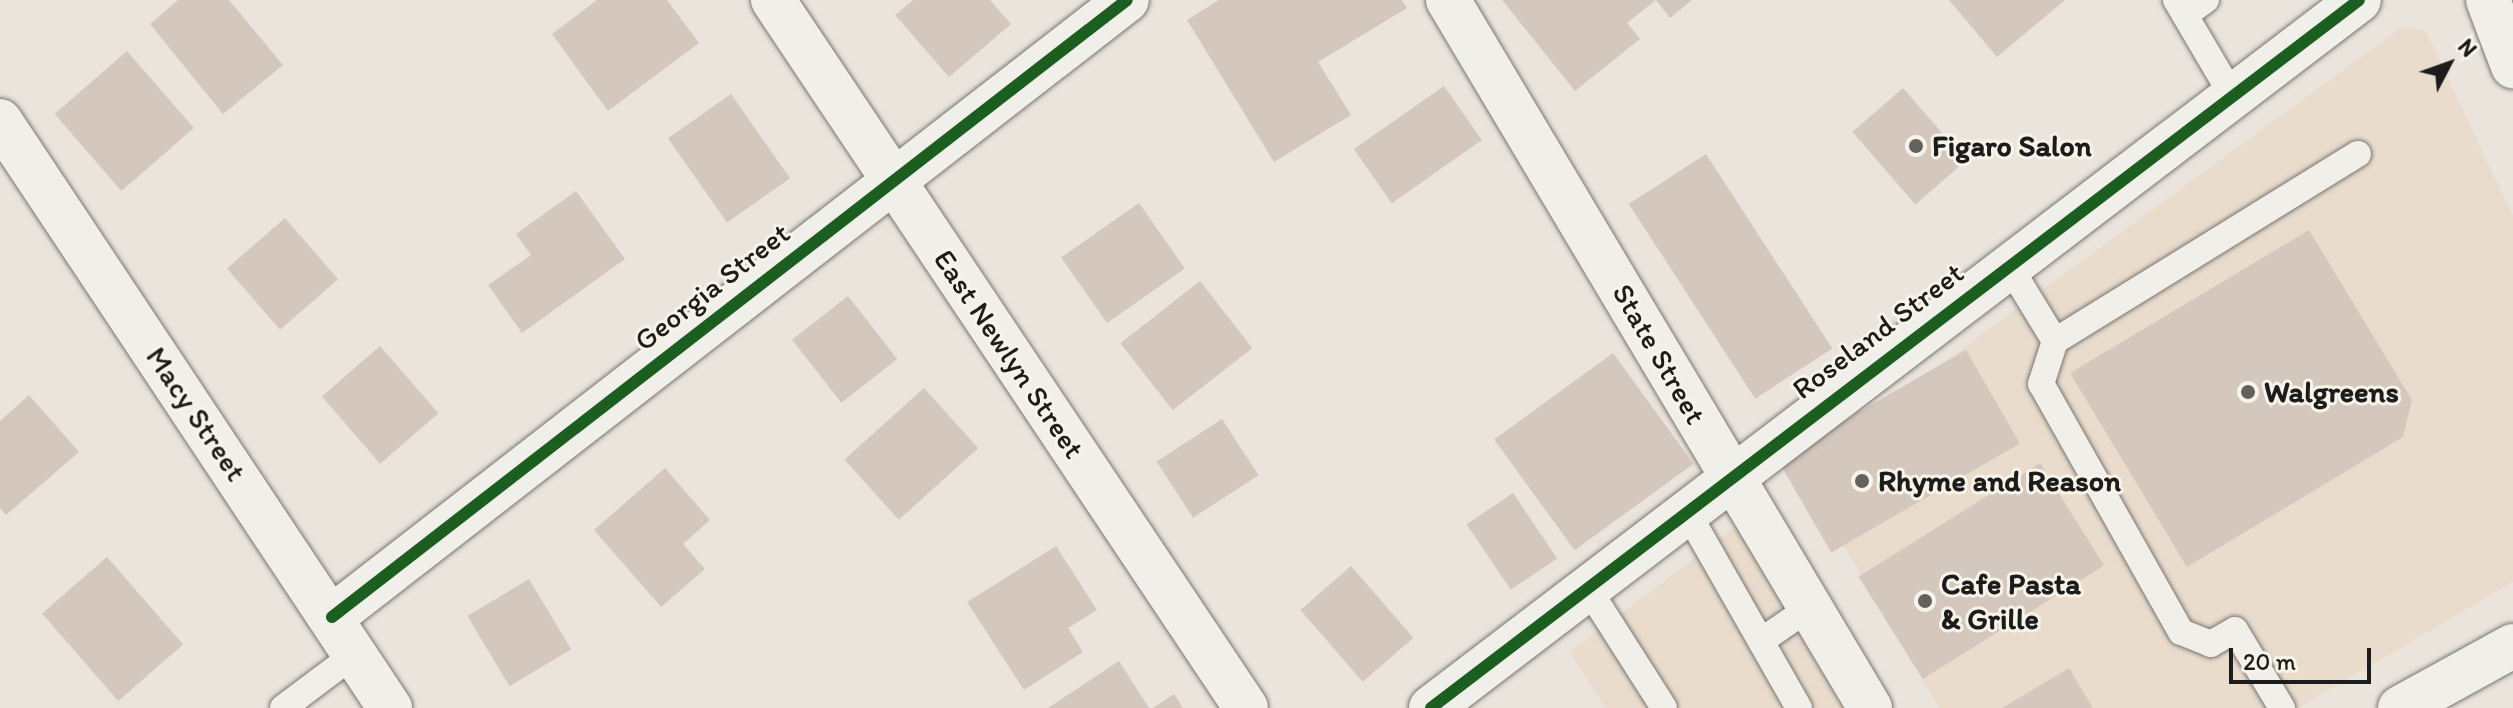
<!DOCTYPE html>
<style>
body{margin:0}
#map{position:relative;width:2513px;height:708px;overflow:hidden;background:#ebe4dc;font-family:Itim,sans-serif}
div>[style]{position:absolute}
.built>*{inset:0;background:#eadccd}
.building>*{inset:0;background:#d4c8be;transform-origin:0 0}
.roads{filter:drop-shadow(0 0 2px #797672) drop-shadow(0 0 2px #797672)}
.lane>*{height:26px;margin:-13px;padding:0 13px;transform-origin:13px;border-radius:13px;background:#f1efea}
.street>*{height:44px;margin:-22px;padding:0 22px;transform-origin:22px;border-radius:22px;background:#f1efea}
.secondary>*{height:44px;margin:-22px;padding:0 22px;transform-origin:22px;border-radius:22px;background:#f1efea}
.cycleway>*{height:12px;margin:-6px;padding:0 6px;transform-origin:6px;border-radius:6px;background:#1b5e20}
.dots>*{width:22px;height:22px;translate:-50% -50%;box-sizing:border-box;border:4px solid #f7f3e8;border-radius:50%}
span{translate:-50% -50%;white-space:nowrap;text-align:center;line-height:1.15;-webkit-text-stroke:6px #f7f3e8;paint-order:stroke}
.poi-label{font-size:30px;color:#1c1c1c;font-weight:700}
.left{translate:0 -50%;text-align:left}
.street-label{font-size:30px;color:#1c1c1c}
.north{position:absolute;left:2409px;top:24px;width:80px;height:80px;-webkit-text-stroke:6px #f7f3e8;paint-order:stroke;rotate:49deg;font-size:22px;font-weight:700;line-height:32px;text-align:center;color:#1c1c1c}
.north::after{content:'';display:block;margin:auto;width:28px;height:36px;background:#1c1c1c;clip-path:polygon(50% 0,100% 100%,50% 72%,0 100%)}
.scale{position:absolute;left:2229px;top:648px;width:142px;height:36px;box-sizing:border-box;border:4px solid #1c1c1c;border-top:0;padding-left:10px;font-size:24px;line-height:28px;white-space:nowrap;color:#1c1c1c;-webkit-text-stroke:6px #f7f3e8;paint-order:stroke}
</style>
<div id="map">
<div class="built">
<i style="clip-path:polygon(2402px 27px,2425px 30px,2513px 216px,2513px 582px,2298px 708px,1939px 708px,1806px 480px,1814px 457px)"></i>
<i style="clip-path:polygon(1737px 526px,1843px 708px,1605px 708px,1570px 652px)"></i>
</div>
<div class="building">
<i style="clip-path:polygon(178px 0,229px 0,283px 65px,223px 114px,150px 24px)"></i>
<i style="clip-path:polygon(597px 0,667px 0,699px 43px,608px 111px,552px 34px)"></i>
<i style="clip-path:polygon(913px 0,990px 0,1011px 24px,949px 77px,895px 15px)"></i>
<i style="clip-path:polygon(1219px 0,1402px 0,1407px 8px,1318px 62px,1351px 115px,1274px 162px,1187px 20px)"></i>
<i style="clip-path:polygon(1502px 0,1656px 0,1627px 23px,1640px 39px,1575px 91px)"></i>
<i style="clip-path:polygon(1656px 0,1692px 0,1670px 18px)"></i>
<i style="clip-path:polygon(1949px 0,2065px 0,1997px 57px)"></i>
<i style="left:127px;top:51px;width:102px;height:96px;rotate:49deg"></i>
<i style="left:1444px;top:86px;width:66px;height:110px;rotate:55deg"></i>
<i style="left:1903px;top:88px;width:96px;height:67px;rotate:49deg"></i>
<i style="left:731px;top:94px;width:103px;height:77px;rotate:55deg"></i>
<i style="left:1706px;top:154px;width:232px;height:92px;rotate:57deg"></i>
<i style="clip-path:polygon(576px 191px,625px 259px,522px 333px,488px 285px,531px 255px,516px 234px)"></i>
<i style="left:1139px;top:203px;width:80px;height:95px;rotate:55deg"></i>
<i style="left:285px;top:218px;width:81px;height:77px;rotate:49deg"></i>
<i style="clip-path:polygon(2309px 230px,2412px 400px,2403px 437px,2187px 567px,2070px 373px)"></i>
<i style="left:1200px;top:281px;width:85px;height:101px;rotate:52deg"></i>
<i style="left:848px;top:296px;width:80px;height:71px;rotate:52deg"></i>
<i style="left:380px;top:346px;width:89px;height:77px;rotate:49deg"></i>
<i style="left:1966px;top:350px;width:108px;height:218px;rotate:60deg"></i>
<i style="left:1613px;top:353px;width:137px;height:147px;rotate:54deg"></i>
<i style="left:924px;top:388px;width:81px;height:107px;rotate:48deg"></i>
<i style="clip-path:polygon(29px 395px,79px 452px,6px 515px,0 508px,0 421px)"></i>
<i style="left:1222px;top:419px;width:67px;height:78px;rotate:57deg"></i>
<i style="left:2040px;top:463px;width:121px;height:214px;rotate:58deg"></i>
<i style="clip-path:polygon(665px 468px,710px 520px,683px 544px,705px 569px,661px 607px,594px 530px)"></i>
<i style="left:1513px;top:493px;width:79px;height:56px;rotate:56deg"></i>
<i style="clip-path:polygon(1056px 546px,1097px 610px,1068px 628px,1083px 652px,1024px 690px,967px 602px)"></i>
<i style="left:107px;top:557px;width:116px;height:86px;rotate:49deg"></i>
<i style="left:1351px;top:566px;width:95px;height:67px;rotate:49deg"></i>
<i style="left:529px;top:579px;width:82px;height:72px;rotate:59deg"></i>
<i style="clip-path:polygon(1119px 661px,1149px 708px,1048px 708px)"></i>
<i style="clip-path:polygon(2069px 668px,2093px 708px,2002px 708px)"></i>
<i style="clip-path:polygon(1174px 694px,1183px 708px,1153px 708px)"></i>
</div>
<div class="roads">
<div class="lane">
<i style="left:2176px;top:0;width:110px;rotate:59.5deg"></i>
<i style="left:2185px;top:15px;width:26px;rotate:-36deg"></i>
<i style="left:2008px;top:264px;width:90px;rotate:58.6deg"></i>
<i style="left:1686px;top:510px;width:228px;rotate:60.3deg"></i>
<i style="left:1587px;top:587px;width:143px;rotate:57.5deg"></i>
<i style="left:1761px;top:641px;width:58px;rotate:-34.5deg"></i>
<i style="left:283px;top:708px;width:90px;rotate:-36.9deg"></i>
<i style="left:2282px;top:708px;width:91px;rotate:-121.1deg"></i>
<i style="left:2235px;top:630px;width:28px;rotate:150deg"></i>
<i style="left:2211px;top:644px;width:32px;rotate:-158deg"></i>
<i style="left:2181px;top:632px;width:285px;rotate:-119.4deg"></i>
<i style="left:2041px;top:384px;width:45px;rotate:-72deg"></i>
<i style="left:2055px;top:341px;width:356px;rotate:-31.7deg"></i>
</div>
<div class="street">
<i style="left:773px;top:0;width:851px;rotate:56.25deg"></i>
<i style="left:1448px;top:0;width:824px;rotate:59.2deg"></i>
<i style="left:0;top:121px;width:705px;rotate:56.4deg"></i>
<i style="left:332px;top:617px;width:1006px;rotate:-37.82deg"></i>
<i style="left:1431px;top:708px;width:1167px;rotate:-37.34deg"></i>
</div>
<div class="secondary">
<i style="left:2488px;top:0;width:71px;rotate:69.3deg"></i>
<i style="left:2400px;top:708px;width:129px;rotate:-28.8deg"></i>
</div>
</div>
<div class="cycleway">
<i style="left:332px;top:617px;width:1006px;rotate:-37.82deg"></i>
<i style="left:1431px;top:708px;width:1167px;rotate:-37.34deg"></i>
</div>
<div class="dots">
<i style="left:1916px;top:146px;background:#64625f"></i>
<i style="left:2248px;top:392px;background:#64625f"></i>
<i style="left:1862px;top:481px;background:#64625f"></i>
<i style="left:1925px;top:601px;background:#64625f"></i>
</div>
<div class="poi-label">
<span class="left" style="left:1932px;top:146px">Figaro Salon</span>
<span class="left" style="left:2264px;top:392px">Walgreens</span>
<span class="left" style="left:1878px;top:481px">Rhyme and Reason</span>
<span class="left" style="left:1941px;top:601px">Cafe Pasta<br>&amp; Grille</span>
</div>
<div class="street-label">
<span style="left:712px;top:287px;rotate:-38deg">Georgia Street</span>
<span style="left:1878px;top:331px;rotate:-37deg">Roseland Street</span>
<span style="left:1009px;top:354px;rotate:56deg">East Newlyn Street</span>
<span style="left:1659px;top:354px;rotate:60deg">State Street</span>
<span style="left:196px;top:414px;rotate:56deg">Macy Street</span>
</div>
<div class="north">N</div>
<div class="scale">20 m</div>
</div>
